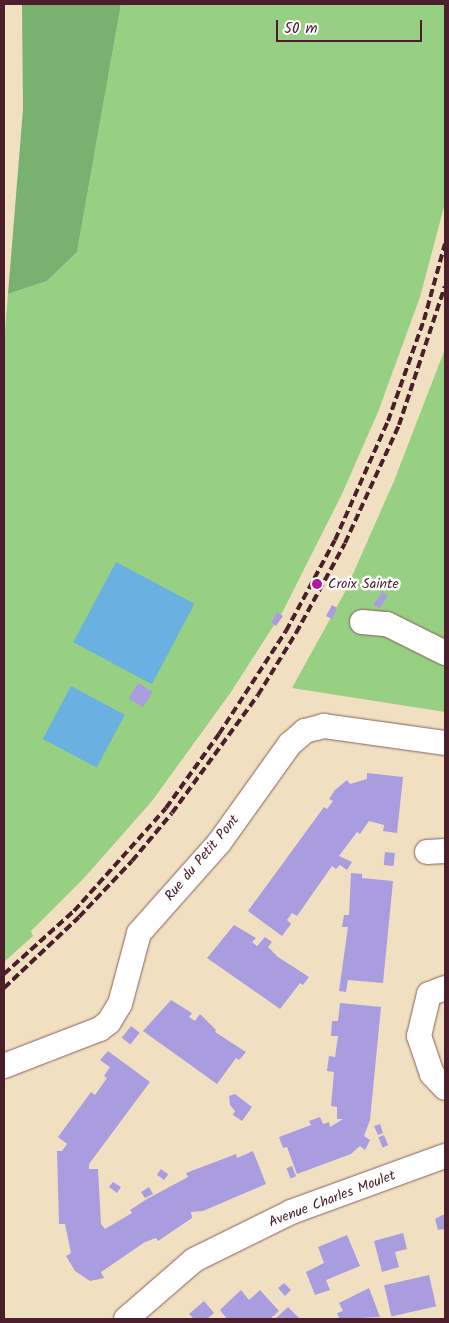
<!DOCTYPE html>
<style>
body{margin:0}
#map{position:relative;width:449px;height:1323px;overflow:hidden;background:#f1dfc1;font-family:Kalam,sans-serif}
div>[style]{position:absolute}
.green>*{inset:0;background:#97d082}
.forest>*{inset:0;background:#79b270}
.water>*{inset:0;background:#6ab1e1;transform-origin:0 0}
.building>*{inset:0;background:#a99de0;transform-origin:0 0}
.roads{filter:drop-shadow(0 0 1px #846260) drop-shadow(0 0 1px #846260)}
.minor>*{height:24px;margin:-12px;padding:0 12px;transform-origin:12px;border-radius:12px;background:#fff}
.rail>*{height:4px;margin-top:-2px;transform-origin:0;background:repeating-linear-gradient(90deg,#4a1f2b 0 8px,transparent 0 12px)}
.dots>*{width:14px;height:14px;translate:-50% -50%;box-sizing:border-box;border:2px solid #fff;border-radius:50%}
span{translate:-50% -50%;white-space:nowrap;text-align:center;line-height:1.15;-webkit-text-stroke:5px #fff;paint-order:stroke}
.poi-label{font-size:14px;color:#4a1f2b}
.left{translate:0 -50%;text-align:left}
.street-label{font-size:14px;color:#4a1f2b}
.frame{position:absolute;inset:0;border:5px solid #4a1f2b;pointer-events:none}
.scale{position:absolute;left:276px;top:20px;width:146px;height:22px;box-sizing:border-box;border:2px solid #4a1f2b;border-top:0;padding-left:6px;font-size:15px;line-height:18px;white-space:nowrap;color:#4a1f2b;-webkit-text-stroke:4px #fff;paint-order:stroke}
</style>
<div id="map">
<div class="green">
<i style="clip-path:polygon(121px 4px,445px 4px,445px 203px,420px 297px,378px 412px,342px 494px,281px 615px,277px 613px,271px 623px,274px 625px,231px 692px,152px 801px,84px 878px,31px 931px,33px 936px,4px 962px,4px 343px,8px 294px,47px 281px,77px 252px)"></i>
<i style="clip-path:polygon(445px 349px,445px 712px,292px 688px,345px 592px,394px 481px)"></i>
</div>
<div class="forest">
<i style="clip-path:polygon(22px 4px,121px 4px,77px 252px,47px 281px,8px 294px,23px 109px)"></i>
</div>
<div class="water">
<i style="left:116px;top:562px;width:89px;height:91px;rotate:28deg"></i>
<i style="left:71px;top:686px;width:61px;height:60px;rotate:28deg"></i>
</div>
<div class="building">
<i style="left:382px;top:592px;width:7px;height:15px;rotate:34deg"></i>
<i style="clip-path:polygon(332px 605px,337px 608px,332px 619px,326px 616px)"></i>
<i style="clip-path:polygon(277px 612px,283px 616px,276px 626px,271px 623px)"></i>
<i style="left:138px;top:683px;width:17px;height:18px;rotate:31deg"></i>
<i style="clip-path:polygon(367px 773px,403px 777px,397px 833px,383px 831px,384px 825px,369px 821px,360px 834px,357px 832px,339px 856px,352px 862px,347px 870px,340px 865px,336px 869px,332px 866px,297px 916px,292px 913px,287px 920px,291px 924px,282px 936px,248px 911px,324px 807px,327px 809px,333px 801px,329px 799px,335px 790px,347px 780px,350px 784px,367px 779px)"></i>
<i style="left:385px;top:852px;width:10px;height:13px;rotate:6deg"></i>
<i style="clip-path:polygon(351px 873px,362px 874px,362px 878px,393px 881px,383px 983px,348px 980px,346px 992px,339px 991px,348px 927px,342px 927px,344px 915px,349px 915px)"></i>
<i style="clip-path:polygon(234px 925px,256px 938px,252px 942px,257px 946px,265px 937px,272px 942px,268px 947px,278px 957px,309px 977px,303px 985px,300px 983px,280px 1009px,207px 958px)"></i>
<i style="clip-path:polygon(171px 1000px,192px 1013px,189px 1017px,195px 1021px,200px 1014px,216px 1030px,215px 1032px,246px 1052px,239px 1060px,236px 1058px,217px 1084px,143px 1031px)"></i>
<i style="clip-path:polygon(340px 1003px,381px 1007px,370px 1120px,364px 1136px,370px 1140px,365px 1150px,360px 1146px,351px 1154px,297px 1174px,287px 1147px,283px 1148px,279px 1137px,311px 1125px,309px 1121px,320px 1117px,323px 1124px,329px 1122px,330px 1127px,343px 1119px,337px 1119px,337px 1107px,331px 1106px,334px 1072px,327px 1071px,329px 1056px,335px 1057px,338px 1036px,331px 1036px,332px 1021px,338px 1021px)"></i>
<i style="left:131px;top:1026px;width:11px;height:15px;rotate:38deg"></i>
<i style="clip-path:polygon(108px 1051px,150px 1082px,89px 1164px,89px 1169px,98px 1169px,101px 1224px,105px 1229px,132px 1213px,130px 1210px,147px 1199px,188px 1177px,186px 1173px,236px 1154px,237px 1158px,253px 1151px,266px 1184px,203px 1211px,191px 1212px,192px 1218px,158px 1241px,156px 1238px,145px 1242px,101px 1272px,104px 1278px,90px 1281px,75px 1271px,66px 1256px,71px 1253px,65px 1224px,59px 1224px,57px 1151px,62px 1151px,67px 1144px,58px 1137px,91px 1092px,95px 1095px,107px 1078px,104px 1076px,110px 1067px,100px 1060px)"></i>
<i style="clip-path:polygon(235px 1094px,252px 1107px,242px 1121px,233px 1115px,235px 1111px,230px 1105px,229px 1096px)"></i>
<i style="clip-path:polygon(380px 1124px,383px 1133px,378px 1135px,374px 1126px)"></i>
<i style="left:384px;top:1135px;width:11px;height:6px;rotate:68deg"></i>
<i style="left:292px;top:1166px;width:11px;height:6px;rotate:68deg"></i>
<i style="left:161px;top:1169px;width:9px;height:7px;rotate:36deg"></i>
<i style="clip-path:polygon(113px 1182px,121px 1187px,117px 1193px,109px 1187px)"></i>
<i style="clip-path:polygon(149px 1187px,153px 1194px,145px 1198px,141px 1192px)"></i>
<i style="clip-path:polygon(442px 1215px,445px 1215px,445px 1229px,438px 1230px,435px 1219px)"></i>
<i style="clip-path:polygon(403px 1233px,407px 1249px,395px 1252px,399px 1267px,382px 1272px,374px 1241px)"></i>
<i style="clip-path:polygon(347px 1235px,360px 1266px,326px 1280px,330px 1290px,315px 1295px,306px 1272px,324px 1263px,318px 1247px)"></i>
<i style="left:429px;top:1275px;width:32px;height:46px;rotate:77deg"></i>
<i style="clip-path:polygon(284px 1283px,291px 1290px,285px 1296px,278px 1288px)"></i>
<i style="clip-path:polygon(369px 1288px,380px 1317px,340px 1319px,337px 1313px,343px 1311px,339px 1303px)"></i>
<i style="clip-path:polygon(241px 1290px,249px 1300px,260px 1290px,279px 1311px,270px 1319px,227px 1319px,220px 1310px)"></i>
<i style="clip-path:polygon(204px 1301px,214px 1313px,207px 1319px,194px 1319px,189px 1314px)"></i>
<i style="clip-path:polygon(288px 1307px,300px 1319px,275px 1319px)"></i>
</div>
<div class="roads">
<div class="minor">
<i style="left:362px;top:622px;width:25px;rotate:5deg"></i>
<i style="left:387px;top:624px;width:65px;rotate:26.6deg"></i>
<i style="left:427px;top:852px;width:18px;rotate:-3deg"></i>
<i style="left:445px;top:988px;width:17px;rotate:159deg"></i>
<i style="left:429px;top:994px;width:43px;rotate:103.4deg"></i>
<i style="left:419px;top:1036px;width:40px;rotate:71.1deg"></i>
<i style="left:432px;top:1074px;width:19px;rotate:47deg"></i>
<i style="left:4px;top:1066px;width:103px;rotate:-21.1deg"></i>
<i style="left:100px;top:1029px;width:11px;rotate:-38deg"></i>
<i style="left:109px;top:1022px;width:21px;rotate:-59deg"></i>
<i style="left:120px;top:1004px;width:73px;rotate:-75deg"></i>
<i style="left:139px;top:933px;width:120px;rotate:-48.4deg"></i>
<i style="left:219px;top:843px;width:122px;rotate:-54.4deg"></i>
<i style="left:290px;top:744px;width:20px;rotate:-41deg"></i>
<i style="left:305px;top:731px;width:20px;rotate:-15deg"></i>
<i style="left:324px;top:726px;width:122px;rotate:8deg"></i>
<i style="left:126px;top:1319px;width:90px;rotate:-40.9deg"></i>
<i style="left:194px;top:1260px;width:108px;rotate:-26.3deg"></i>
<i style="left:291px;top:1212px;width:164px;rotate:-20deg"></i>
</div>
</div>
<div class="rail">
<i style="left:4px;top:974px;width:94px;rotate:-42deg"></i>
<i style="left:74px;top:911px;width:138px;rotate:-48.2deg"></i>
<i style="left:166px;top:808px;width:91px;rotate:-54.4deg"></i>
<i style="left:219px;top:734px;width:123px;rotate:-57deg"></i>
<i style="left:286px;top:631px;width:103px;rotate:-61.7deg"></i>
<i style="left:335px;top:540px;width:130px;rotate:-66deg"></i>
<i style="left:388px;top:421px;width:107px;rotate:-70.4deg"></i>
<i style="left:424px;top:320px;width:79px;rotate:-74.6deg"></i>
<i style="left:4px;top:988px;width:103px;rotate:-43.4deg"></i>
<i style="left:79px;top:917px;width:77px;rotate:-46.6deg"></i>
<i style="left:132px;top:861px;width:62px;rotate:-50.2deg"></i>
<i style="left:172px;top:813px;width:146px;rotate:-53.9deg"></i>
<i style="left:258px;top:695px;width:73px;rotate:-58.5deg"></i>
<i style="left:296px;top:633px;width:102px;rotate:-61.4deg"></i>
<i style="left:345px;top:543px;width:130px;rotate:-65.4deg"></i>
<i style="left:399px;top:425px;width:146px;rotate:-71.7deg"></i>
</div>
<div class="dots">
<i style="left:317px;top:584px;background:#b5179e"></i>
</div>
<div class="poi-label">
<span class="left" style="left:328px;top:584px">Croix Sainte</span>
</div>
<div class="street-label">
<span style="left:202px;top:858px;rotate:-50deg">Rue du Petit Pont</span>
<span style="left:332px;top:1199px;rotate:-21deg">Avenue Charles Moulet</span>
</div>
<div class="frame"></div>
<div class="scale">50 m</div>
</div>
